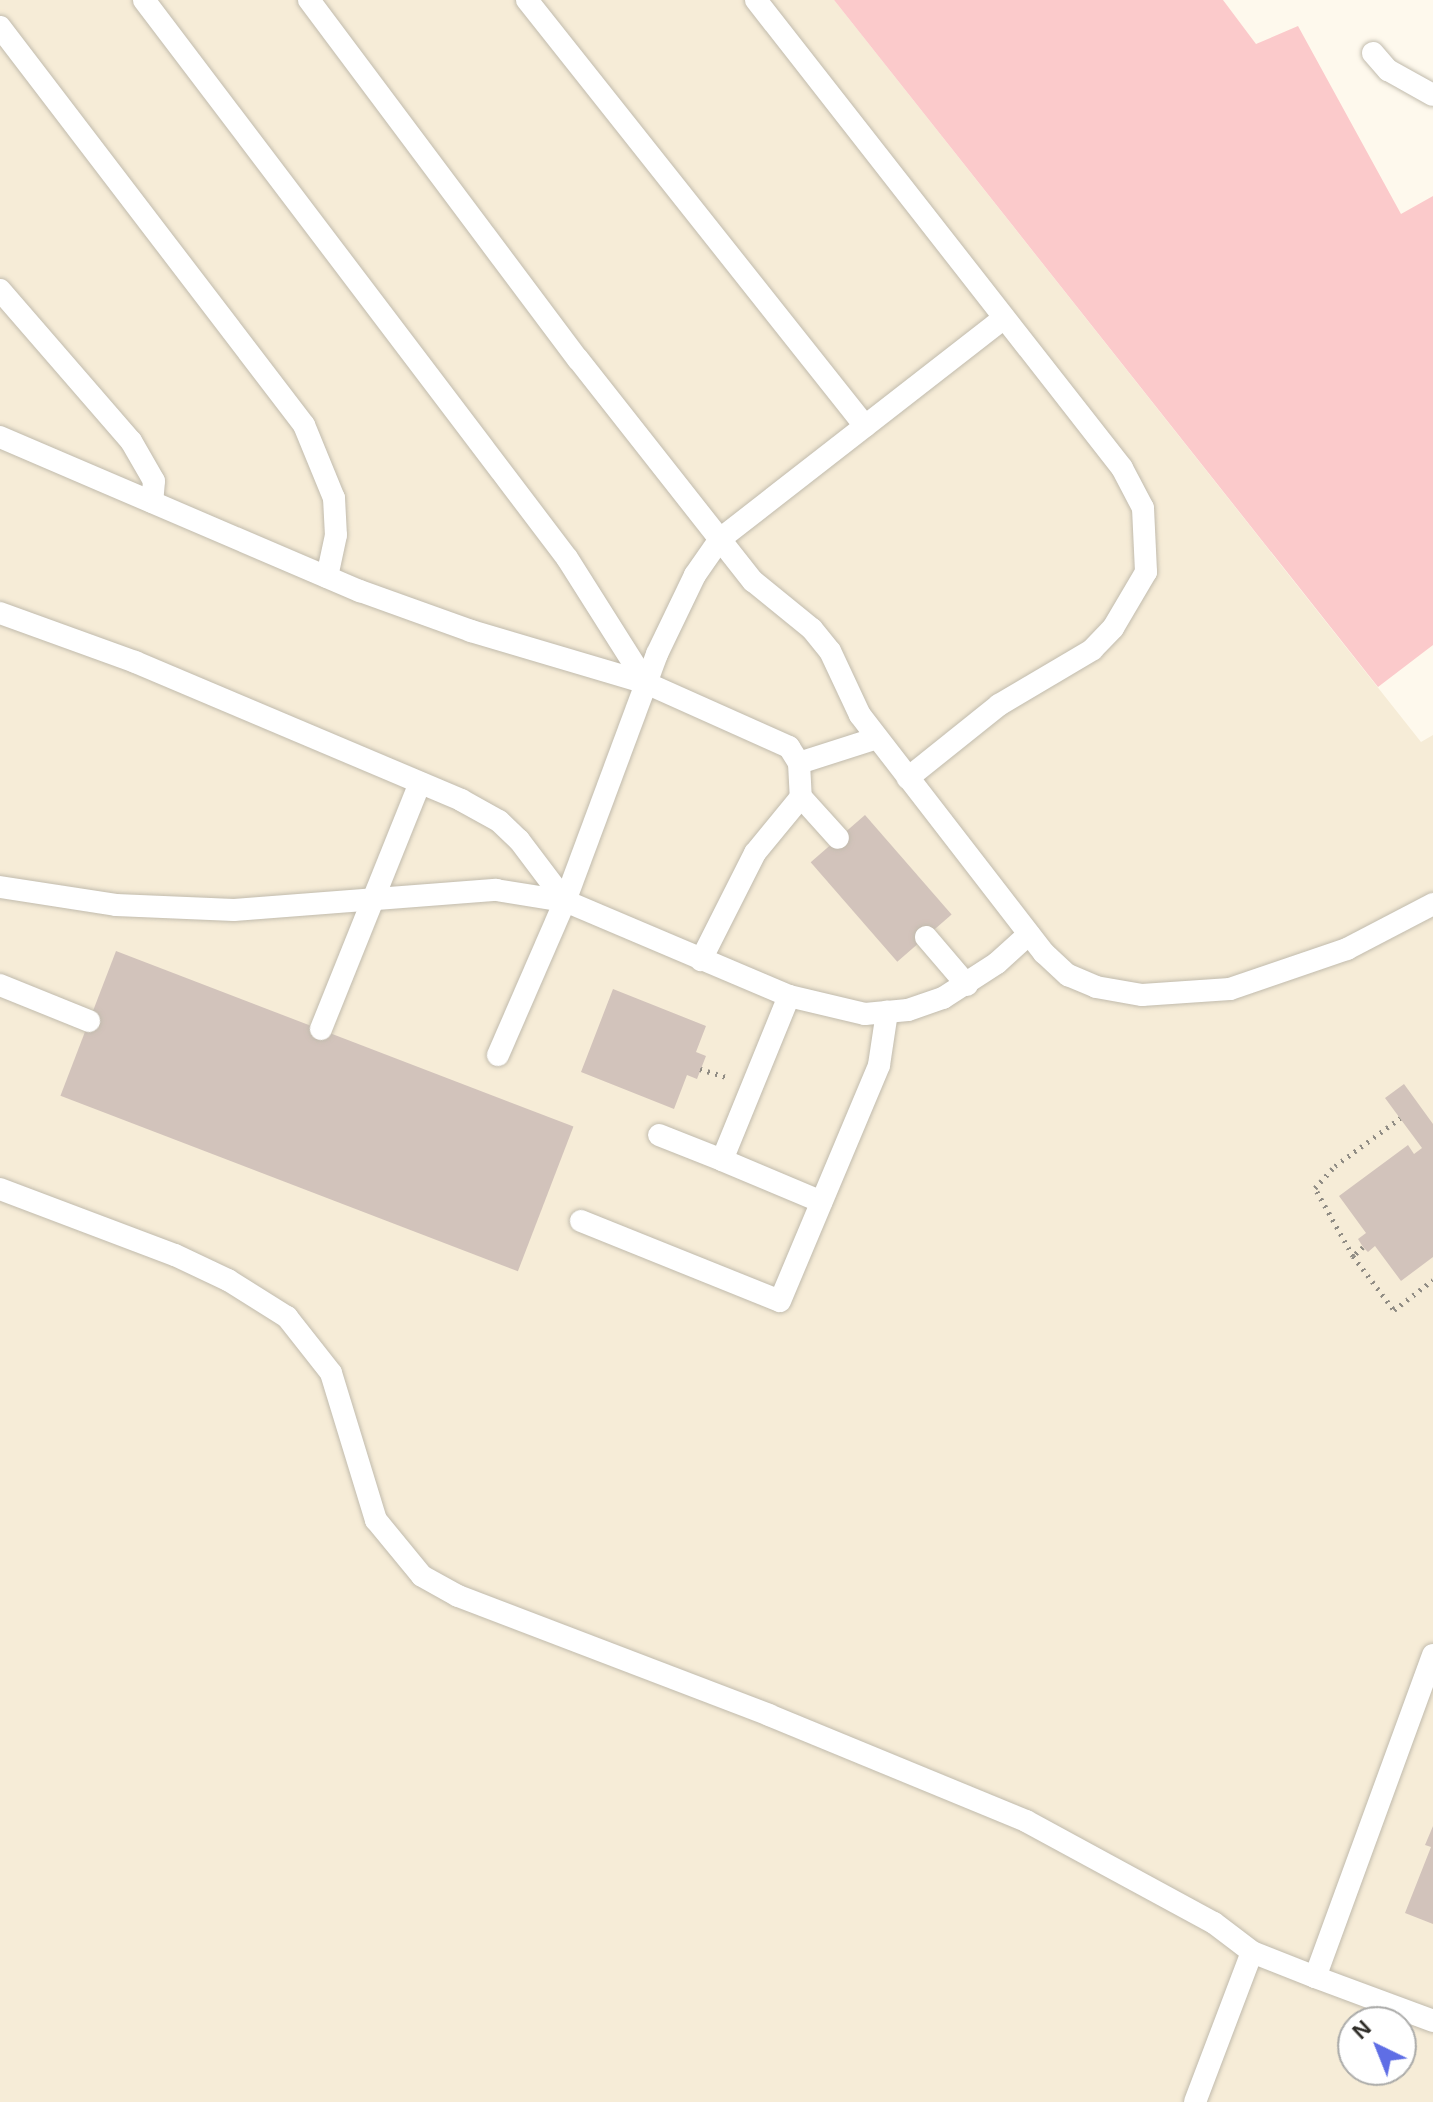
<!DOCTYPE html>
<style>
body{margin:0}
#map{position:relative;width:1433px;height:2102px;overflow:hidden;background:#fef9ed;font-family:Helvetica,sans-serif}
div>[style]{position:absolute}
.built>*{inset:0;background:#f6ecd7}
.green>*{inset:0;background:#fbcacb}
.building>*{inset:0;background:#d2c3bb;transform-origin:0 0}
.path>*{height:5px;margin-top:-2.5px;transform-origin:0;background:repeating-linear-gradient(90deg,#908c84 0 2px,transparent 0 8px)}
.roads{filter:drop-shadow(0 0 2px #c1bbad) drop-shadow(0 0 2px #c1bbad)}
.service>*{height:22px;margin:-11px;padding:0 11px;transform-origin:11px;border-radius:11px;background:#fff}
span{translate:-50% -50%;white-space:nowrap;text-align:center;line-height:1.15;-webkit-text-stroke:8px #fff;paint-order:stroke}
.north{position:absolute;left:1337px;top:2006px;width:80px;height:80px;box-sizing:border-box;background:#fff;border:2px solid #ababa9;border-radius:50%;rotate:317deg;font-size:22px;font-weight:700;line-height:32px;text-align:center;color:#2e2c27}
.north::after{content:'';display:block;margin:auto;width:28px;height:36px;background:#5f6ee5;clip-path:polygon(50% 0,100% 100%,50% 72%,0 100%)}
</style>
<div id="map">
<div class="built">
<i style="clip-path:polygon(evenodd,0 0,834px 0,1421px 742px,1433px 735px,1433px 2102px,0 2102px,0 0,1353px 2022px,1401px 2022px,1401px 2070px,1353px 2070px,1353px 2022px)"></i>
</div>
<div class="green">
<i style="clip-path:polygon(834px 0,1223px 0,1256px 44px,1298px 26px,1401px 214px,1433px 196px,1433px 645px,1378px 687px)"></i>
</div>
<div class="building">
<i style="left:865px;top:815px;width:132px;height:72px;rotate:49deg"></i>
<i style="left:116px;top:951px;width:490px;height:155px;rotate:21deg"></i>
<i style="clip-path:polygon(613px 989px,706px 1026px,696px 1052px,706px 1056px,697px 1079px,687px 1075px,674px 1109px,581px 1072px)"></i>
<i style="clip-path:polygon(1404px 1084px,1433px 1124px,1433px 1257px,1401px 1281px,1375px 1246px,1368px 1252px,1363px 1247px,1358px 1239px,1366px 1233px,1339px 1196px,1408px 1145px,1414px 1154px,1422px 1148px,1385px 1098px)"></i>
<i style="clip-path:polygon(1433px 1826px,1433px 1924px,1405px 1913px,1431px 1847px,1425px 1845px)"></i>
</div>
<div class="path">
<i style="left:700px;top:1069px;width:27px;rotate:17deg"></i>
<i style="left:1363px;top:1247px;width:13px;rotate:138deg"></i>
<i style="left:1353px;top:1256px;width:68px;rotate:52.8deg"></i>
<i style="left:1394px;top:1310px;width:49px;rotate:-37.6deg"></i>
<i style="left:1353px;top:1256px;width:78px;rotate:-119.2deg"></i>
<i style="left:1315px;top:1188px;width:30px;rotate:-48deg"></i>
<i style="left:1335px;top:1166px;width:81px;rotate:-36.4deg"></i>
</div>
<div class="roads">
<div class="service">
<i style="left:144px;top:0;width:700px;rotate:52.84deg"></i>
<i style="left:567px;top:558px;width:148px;rotate:57.7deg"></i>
<i style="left:309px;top:0;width:449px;rotate:53.2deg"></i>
<i style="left:578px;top:359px;width:283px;rotate:51.8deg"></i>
<i style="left:753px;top:581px;width:76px;rotate:39.1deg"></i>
<i style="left:812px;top:629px;width:28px;rotate:51deg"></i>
<i style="left:830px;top:651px;width:71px;rotate:64.9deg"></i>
<i style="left:860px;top:715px;width:301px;rotate:52.3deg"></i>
<i style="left:1044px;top:953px;width:33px;rotate:43deg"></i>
<i style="left:1068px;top:975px;width:30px;rotate:23deg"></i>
<i style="left:1096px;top:987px;width:47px;rotate:9.9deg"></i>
<i style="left:1142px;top:995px;width:88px;rotate:-3.9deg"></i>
<i style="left:1230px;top:989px;width:124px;rotate:-18.9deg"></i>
<i style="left:1347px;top:949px;width:97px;rotate:-27.6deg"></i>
<i style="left:527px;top:0;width:544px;rotate:51.57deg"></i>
<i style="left:756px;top:0;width:594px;rotate:51.97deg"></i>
<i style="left:1122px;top:468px;width:45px;rotate:62.3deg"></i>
<i style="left:1143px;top:508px;width:64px;rotate:87.3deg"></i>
<i style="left:1146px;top:572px;width:65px;rotate:120.5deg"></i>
<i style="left:1113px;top:628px;width:30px;rotate:134deg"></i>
<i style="left:1092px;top:650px;width:108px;rotate:149.4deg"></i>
<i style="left:999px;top:705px;width:117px;rotate:141.3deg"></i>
<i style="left:0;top:27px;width:501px;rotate:52.63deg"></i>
<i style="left:304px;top:425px;width:79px;rotate:67.7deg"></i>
<i style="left:334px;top:498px;width:37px;rotate:87deg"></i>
<i style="left:336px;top:535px;width:43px;rotate:102.1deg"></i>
<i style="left:1373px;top:53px;width:23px;rotate:49deg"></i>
<i style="left:1388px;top:70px;width:51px;rotate:29.1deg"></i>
<i style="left:0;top:290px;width:200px;rotate:49.1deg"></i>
<i style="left:131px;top:441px;width:46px;rotate:60.1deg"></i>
<i style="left:154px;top:481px;width:21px;rotate:95deg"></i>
<i style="left:1004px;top:318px;width:360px;rotate:142.1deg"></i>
<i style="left:720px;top:539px;width:44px;rotate:124.8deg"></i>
<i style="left:695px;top:575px;width:88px;rotate:115.7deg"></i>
<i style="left:657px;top:654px;width:264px;rotate:110.4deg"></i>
<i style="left:565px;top:901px;width:243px;rotate:23deg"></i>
<i style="left:789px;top:996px;width:78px;rotate:13.3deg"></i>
<i style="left:865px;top:1014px;width:43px;rotate:-5.3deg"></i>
<i style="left:908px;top:1010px;width:37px;rotate:-19deg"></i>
<i style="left:943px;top:998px;width:64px;rotate:-32.9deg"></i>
<i style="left:997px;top:963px;width:43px;rotate:-42.2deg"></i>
<i style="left:0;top:437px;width:392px;rotate:23.2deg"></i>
<i style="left:360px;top:591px;width:118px;rotate:19.8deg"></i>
<i style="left:471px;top:631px;width:183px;rotate:16.5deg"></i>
<i style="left:646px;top:683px;width:157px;rotate:24.1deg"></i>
<i style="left:789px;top:747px;width:19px;rotate:58deg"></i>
<i style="left:799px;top:763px;width:34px;rotate:87deg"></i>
<i style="left:801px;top:797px;width:72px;rotate:129.4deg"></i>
<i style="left:755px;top:853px;width:120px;rotate:116.8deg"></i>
<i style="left:0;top:613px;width:144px;rotate:19.9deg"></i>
<i style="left:135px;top:662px;width:354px;rotate:22.9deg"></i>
<i style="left:461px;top:800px;width:43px;rotate:28.9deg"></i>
<i style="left:499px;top:821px;width:28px;rotate:44deg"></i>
<i style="left:519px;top:840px;width:76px;rotate:53deg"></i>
<i style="left:799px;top:763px;width:82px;rotate:-17.8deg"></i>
<i style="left:801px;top:797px;width:55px;rotate:47.9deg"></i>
<i style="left:0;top:887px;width:117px;rotate:8.8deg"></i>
<i style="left:116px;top:905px;width:118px;rotate:2.4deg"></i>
<i style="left:234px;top:910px;width:263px;rotate:-4.4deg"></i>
<i style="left:496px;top:890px;width:70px;rotate:9.1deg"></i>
<i style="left:926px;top:937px;width:63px;rotate:49.5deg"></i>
<i style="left:0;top:985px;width:96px;rotate:22deg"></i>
<i style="left:789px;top:996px;width:177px;rotate:112.2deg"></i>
<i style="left:722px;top:1160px;width:108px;rotate:22.8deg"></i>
<i style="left:321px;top:1029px;width:265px;rotate:-68.1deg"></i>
<i style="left:498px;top:1055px;width:168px;rotate:-66.5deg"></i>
<i style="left:659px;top:1135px;width:68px;rotate:21.6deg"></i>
<i style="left:0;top:1189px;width:187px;rotate:20.7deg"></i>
<i style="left:175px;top:1255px;width:59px;rotate:25.3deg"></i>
<i style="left:228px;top:1280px;width:70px;rotate:32.1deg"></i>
<i style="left:287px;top:1317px;width:71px;rotate:51.8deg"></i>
<i style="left:331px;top:1373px;width:154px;rotate:73deg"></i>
<i style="left:376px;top:1520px;width:72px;rotate:50.6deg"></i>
<i style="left:422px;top:1576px;width:41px;rotate:29.1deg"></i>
<i style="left:458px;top:1596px;width:333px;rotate:20.9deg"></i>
<i style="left:769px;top:1715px;width:278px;rotate:22.4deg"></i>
<i style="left:1026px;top:1821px;width:214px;rotate:28.5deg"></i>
<i style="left:1214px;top:1923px;width:48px;rotate:37.3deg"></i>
<i style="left:1252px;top:1952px;width:68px;rotate:21.6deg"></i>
<i style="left:581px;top:1221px;width:214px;rotate:21.9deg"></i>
<i style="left:780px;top:1301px;width:256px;rotate:-67.2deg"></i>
<i style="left:879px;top:1065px;width:54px;rotate:-81.4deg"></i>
<i style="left:1433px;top:1655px;width:343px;rotate:110.1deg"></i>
<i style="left:1315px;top:1977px;width:126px;rotate:20.4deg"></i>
<i style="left:1195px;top:2102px;width:160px;rotate:-69.2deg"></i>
</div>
</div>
<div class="north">N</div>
</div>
